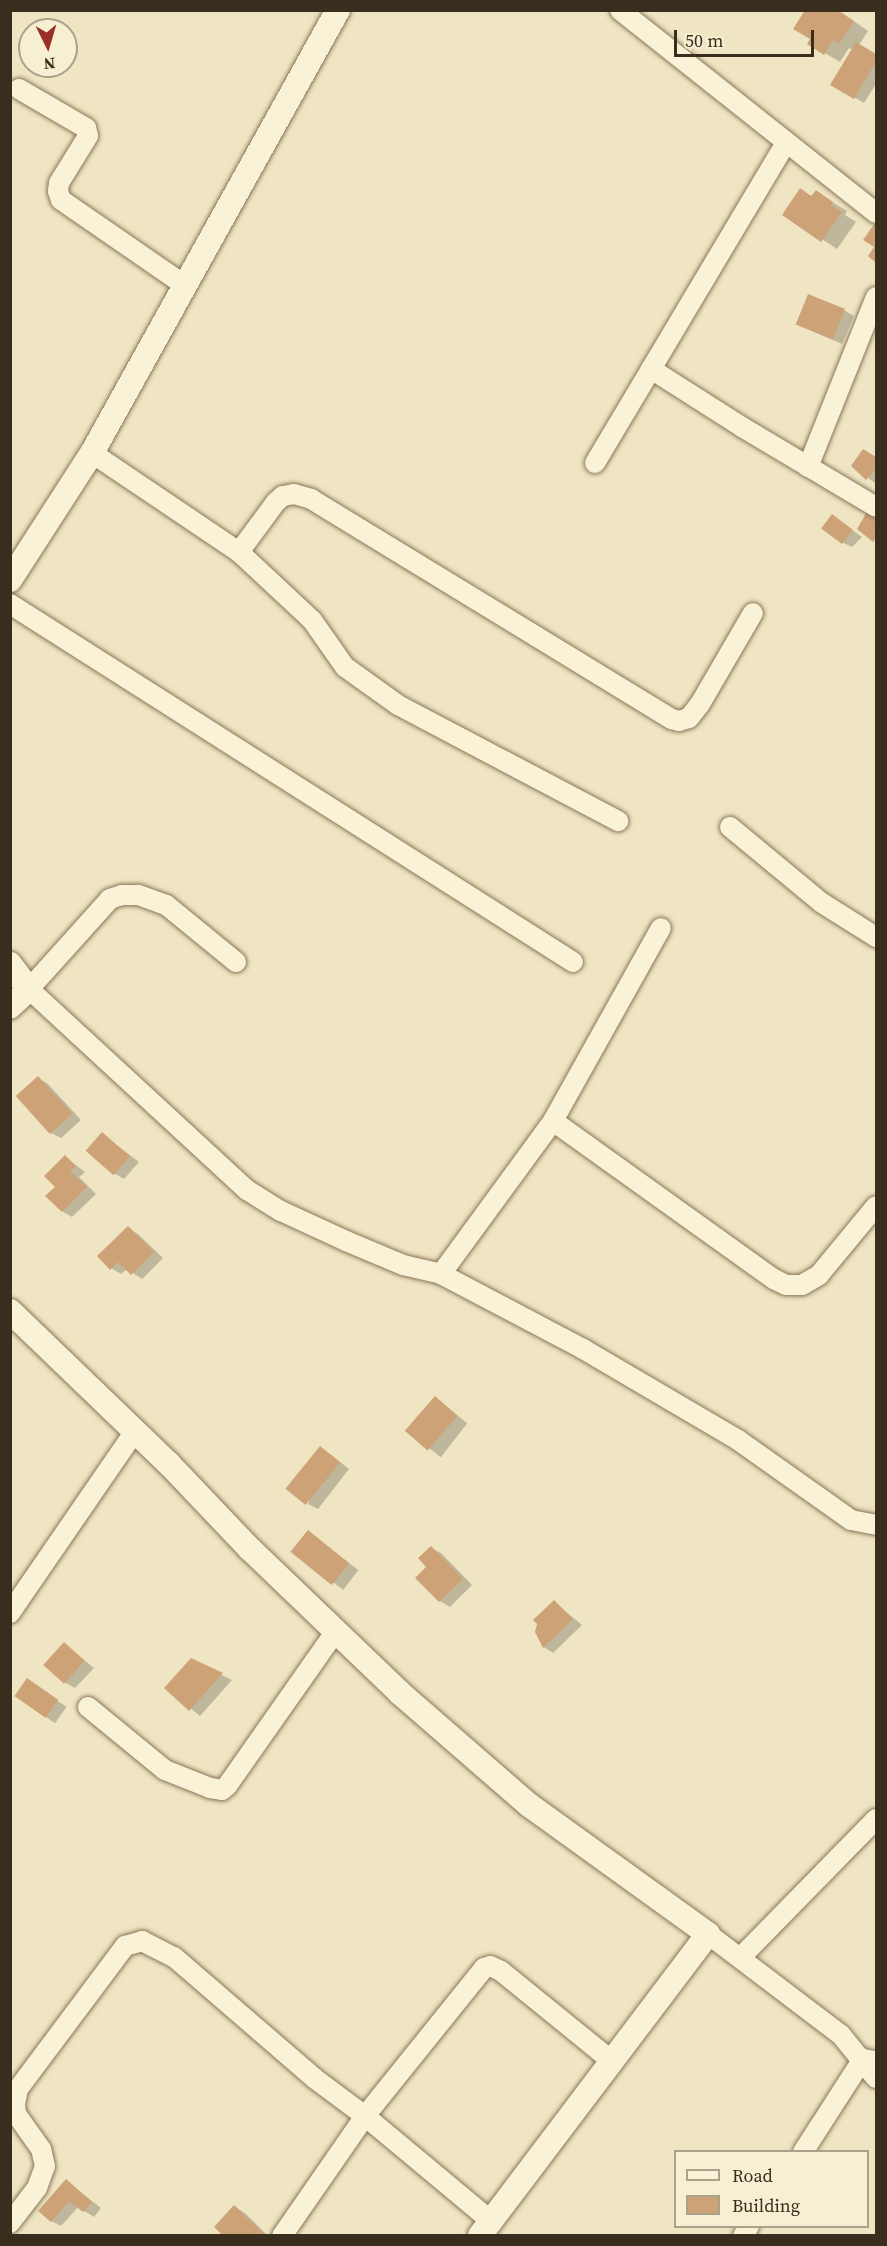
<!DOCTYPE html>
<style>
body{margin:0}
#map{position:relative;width:887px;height:2246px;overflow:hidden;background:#efe5c2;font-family:"Source Serif 4",serif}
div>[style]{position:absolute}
.shadow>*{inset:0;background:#0003;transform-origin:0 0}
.building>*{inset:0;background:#cea277;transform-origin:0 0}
.roads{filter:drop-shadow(0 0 2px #8a7659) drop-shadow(0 0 2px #8a7659)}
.minor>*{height:20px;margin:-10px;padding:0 10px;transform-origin:10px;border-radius:10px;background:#faf2d6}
.tertiary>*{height:24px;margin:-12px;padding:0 12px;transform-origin:12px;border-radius:12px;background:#faf2d6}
span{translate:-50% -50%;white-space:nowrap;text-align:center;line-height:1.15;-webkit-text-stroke:4.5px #f6efd2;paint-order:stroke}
.frame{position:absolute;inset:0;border:12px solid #392d1d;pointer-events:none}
.legend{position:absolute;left:674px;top:2150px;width:195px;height:78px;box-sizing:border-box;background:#f6efd2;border:2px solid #aaa18a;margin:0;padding:8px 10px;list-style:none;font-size:18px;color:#392d1d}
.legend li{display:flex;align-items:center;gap:12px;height:30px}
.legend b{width:30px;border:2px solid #aaa18a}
.north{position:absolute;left:18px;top:18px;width:60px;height:60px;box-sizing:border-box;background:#f6efd2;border:2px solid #aaa18a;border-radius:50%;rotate:175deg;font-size:16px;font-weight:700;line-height:24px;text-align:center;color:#392d1d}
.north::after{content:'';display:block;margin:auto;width:21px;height:27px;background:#9a2f27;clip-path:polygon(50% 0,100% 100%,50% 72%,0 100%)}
.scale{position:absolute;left:674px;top:30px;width:140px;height:27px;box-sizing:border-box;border:3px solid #392d1d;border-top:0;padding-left:8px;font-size:18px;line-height:21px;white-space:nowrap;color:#392d1d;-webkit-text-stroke:4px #f6efd2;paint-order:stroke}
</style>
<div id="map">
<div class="shadow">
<i style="clip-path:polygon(807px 10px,838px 10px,868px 31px,859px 45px,876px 56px,876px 84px,864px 103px,832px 84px,853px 50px,849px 48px,840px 62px,825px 53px,812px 39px)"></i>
<i style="clip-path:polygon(816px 192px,847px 211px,845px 215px,856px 222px,837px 249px,784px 214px,812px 197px)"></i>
<i style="clip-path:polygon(844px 310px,854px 316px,842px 344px,796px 324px)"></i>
<i style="clip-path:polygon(863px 451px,876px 458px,876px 484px,853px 466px)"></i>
<i style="clip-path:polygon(832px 516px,862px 537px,852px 547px,842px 542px)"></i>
<i style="clip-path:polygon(38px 1078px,48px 1084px,81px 1120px,61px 1138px,51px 1133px)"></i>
<i style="clip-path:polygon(102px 1134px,139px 1162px,124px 1179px,114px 1173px)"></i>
<i style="clip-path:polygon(65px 1157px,85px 1172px,79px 1177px,96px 1194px,72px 1217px,62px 1211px,57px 1187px)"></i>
<i style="clip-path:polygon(128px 1228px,138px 1234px,163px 1258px,142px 1279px,127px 1269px,121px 1274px,111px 1268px)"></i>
<i style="left:435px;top:1398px;width:41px;height:43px;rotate:38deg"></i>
<i style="clip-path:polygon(330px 1454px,349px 1469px,318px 1509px,308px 1504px)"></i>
<i style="left:308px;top:1532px;width:63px;height:25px;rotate:37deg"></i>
<i style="clip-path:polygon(431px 1548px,441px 1553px,472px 1585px,450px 1607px,440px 1601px,428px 1567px)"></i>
<i style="clip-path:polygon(554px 1602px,582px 1625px,553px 1653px,544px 1647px,539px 1624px)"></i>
<i style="clip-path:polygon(64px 1644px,94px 1668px,75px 1688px,66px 1683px)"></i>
<i style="clip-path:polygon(191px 1660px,232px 1680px,200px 1716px,166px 1688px)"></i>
<i style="left:28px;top:1680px;width:47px;height:20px;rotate:35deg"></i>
<i style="clip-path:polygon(66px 2181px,101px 2208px,94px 2217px,78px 2207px,61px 2226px,51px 2221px)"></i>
<i style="clip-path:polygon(235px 2207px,245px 2213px,268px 2236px,225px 2236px)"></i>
</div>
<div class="building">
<i style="clip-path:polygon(805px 10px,830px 10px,834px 13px,837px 10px,854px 21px,839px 44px,833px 40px,824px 55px,807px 44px,810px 39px,793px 29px)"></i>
<i style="clip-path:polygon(856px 42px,876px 54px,876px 62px,854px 99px,830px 85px)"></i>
<i style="clip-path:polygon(800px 188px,811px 196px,816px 190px,833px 202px,831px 205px,842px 212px,821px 242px,782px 215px)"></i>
<i style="clip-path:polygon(875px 223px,876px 224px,876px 263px,868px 256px,874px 247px,863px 240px)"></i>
<i style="left:808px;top:294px;width:40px;height:33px;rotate:22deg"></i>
<i style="clip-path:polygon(863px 449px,876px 457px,876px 468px,866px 480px,851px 466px)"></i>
<i style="clip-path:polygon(869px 508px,876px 515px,876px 538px,873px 542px,857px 529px)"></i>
<i style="left:832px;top:514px;width:26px;height:18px;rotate:37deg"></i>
<i style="left:38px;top:1076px;width:51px;height:30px;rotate:48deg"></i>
<i style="left:102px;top:1132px;width:37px;height:25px;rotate:41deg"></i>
<i style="clip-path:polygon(65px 1155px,76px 1166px,70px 1171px,87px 1187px,62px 1212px,45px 1196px,55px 1187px,44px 1176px)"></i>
<i style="clip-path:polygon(128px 1226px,154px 1252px,131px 1275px,118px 1262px,110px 1270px,97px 1256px)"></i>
<i style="left:435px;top:1396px;width:30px;height:46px;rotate:41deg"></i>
<i style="left:320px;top:1446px;width:26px;height:55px;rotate:39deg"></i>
<i style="left:308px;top:1530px;width:53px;height:28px;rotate:39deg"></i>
<i style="clip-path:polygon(431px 1546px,463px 1579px,439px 1602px,415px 1578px,426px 1567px,418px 1558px)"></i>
<i style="clip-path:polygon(554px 1600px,573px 1619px,543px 1648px,535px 1632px,537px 1624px,533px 1620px)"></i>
<i style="left:64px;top:1642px;width:28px;height:31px;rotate:42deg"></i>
<i style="clip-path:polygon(191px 1658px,223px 1673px,189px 1711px,164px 1688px)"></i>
<i style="left:27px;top:1678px;width:38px;height:22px;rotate:35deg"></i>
<i style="clip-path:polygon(66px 2179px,92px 2202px,83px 2212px,69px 2201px,51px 2222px,38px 2211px)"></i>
<i style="clip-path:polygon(234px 2205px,266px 2236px,223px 2236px,214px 2227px)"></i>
</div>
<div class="roads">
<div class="minor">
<i style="left:620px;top:10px;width:327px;rotate:38.4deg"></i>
<i style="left:19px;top:89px;width:78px;rotate:30.2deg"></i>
<i style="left:86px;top:128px;width:8px;rotate:76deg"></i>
<i style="left:88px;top:136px;width:55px;rotate:121.7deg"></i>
<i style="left:59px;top:183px;width:8px;rotate:97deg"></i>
<i style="left:58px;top:191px;width:9px;rotate:72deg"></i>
<i style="left:61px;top:200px;width:150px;rotate:34.6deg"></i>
<i style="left:651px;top:369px;width:108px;rotate:32.5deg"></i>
<i style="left:742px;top:427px;width:156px;rotate:30.8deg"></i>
<i style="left:92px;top:453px;width:177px;rotate:34deg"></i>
<i style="left:239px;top:552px;width:100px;rotate:43deg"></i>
<i style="left:312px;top:620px;width:57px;rotate:54.9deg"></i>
<i style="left:345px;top:667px;width:65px;rotate:35.6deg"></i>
<i style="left:398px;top:705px;width:249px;rotate:27.8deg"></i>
<i style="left:595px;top:463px;width:373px;rotate:-59.2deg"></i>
<i style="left:808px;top:467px;width:183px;rotate:-68.2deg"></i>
<i style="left:239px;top:552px;width:62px;rotate:-53.5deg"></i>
<i style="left:276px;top:502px;width:9px;rotate:-41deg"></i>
<i style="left:283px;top:496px;width:11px;rotate:-10deg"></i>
<i style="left:294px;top:494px;width:18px;rotate:16deg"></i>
<i style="left:311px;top:499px;width:423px;rotate:31.4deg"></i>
<i style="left:672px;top:719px;width:7px;rotate:16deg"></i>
<i style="left:679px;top:721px;width:10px;rotate:-17deg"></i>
<i style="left:689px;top:718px;width:18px;rotate:-52deg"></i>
<i style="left:700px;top:704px;width:105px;rotate:-59.8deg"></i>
<i style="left:10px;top:604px;width:667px;rotate:32.45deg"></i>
<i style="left:730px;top:827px;width:119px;rotate:39.6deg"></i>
<i style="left:822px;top:903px;width:64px;rotate:32.2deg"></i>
<i style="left:236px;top:962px;width:90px;rotate:-140.8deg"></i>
<i style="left:166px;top:905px;width:30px;rotate:-160deg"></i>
<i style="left:138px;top:895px;width:16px;rotate:180deg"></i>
<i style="left:122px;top:895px;width:13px;rotate:162deg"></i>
<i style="left:110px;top:899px;width:121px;rotate:132deg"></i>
<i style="left:29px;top:989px;width:297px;rotate:42.7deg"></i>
<i style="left:247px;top:1190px;width:40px;rotate:32deg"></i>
<i style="left:281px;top:1211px;width:72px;rotate:24.8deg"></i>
<i style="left:346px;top:1241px;width:62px;rotate:22.8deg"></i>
<i style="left:403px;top:1265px;width:39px;rotate:13deg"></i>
<i style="left:441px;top:1274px;width:190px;rotate:-53.8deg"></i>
<i style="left:553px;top:1121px;width:221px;rotate:-60.8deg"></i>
<i style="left:553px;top:1121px;width:272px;rotate:35.6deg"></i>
<i style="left:774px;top:1279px;width:13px;rotate:27deg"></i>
<i style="left:786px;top:1285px;width:16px"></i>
<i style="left:802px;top:1285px;width:20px;rotate:-30deg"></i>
<i style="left:819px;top:1275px;width:89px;rotate:-50.4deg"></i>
<i style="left:441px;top:1274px;width:161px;rotate:27.8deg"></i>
<i style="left:583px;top:1349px;width:180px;rotate:30.4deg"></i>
<i style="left:738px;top:1440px;width:138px;rotate:35.3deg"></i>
<i style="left:851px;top:1520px;width:25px;rotate:11deg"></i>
<i style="left:10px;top:1613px;width:221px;rotate:-55.5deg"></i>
<i style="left:88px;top:1707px;width:99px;rotate:39.3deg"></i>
<i style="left:165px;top:1770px;width:48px;rotate:21.8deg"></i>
<i style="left:210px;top:1788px;width:12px;rotate:9deg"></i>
<i style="left:222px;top:1790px;width:6px;rotate:-39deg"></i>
<i style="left:227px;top:1786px;width:189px;rotate:-54.9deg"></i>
<i style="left:708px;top:1934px;width:167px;rotate:37.2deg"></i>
<i style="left:841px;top:2035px;width:55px;rotate:50.9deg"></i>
<i style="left:741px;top:1957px;width:193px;rotate:-45.6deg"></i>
<i style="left:803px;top:2152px;width:111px;rotate:-57.2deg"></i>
<i style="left:863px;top:2059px;width:10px;rotate:11deg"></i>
<i style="left:10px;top:2223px;width:44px;rotate:-52.4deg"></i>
<i style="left:37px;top:2188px;width:23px;rotate:-70deg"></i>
<i style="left:45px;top:2166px;width:17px;rotate:-103deg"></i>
<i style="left:41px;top:2149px;width:43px;rotate:-125.5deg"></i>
<i style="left:16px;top:2114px;width:10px;rotate:-96deg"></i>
<i style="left:15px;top:2104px;width:15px;rotate:-79deg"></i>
<i style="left:18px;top:2089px;width:179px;rotate:-53.2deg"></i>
<i style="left:125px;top:1946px;width:18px;rotate:-16deg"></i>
<i style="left:142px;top:1941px;width:36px;rotate:27deg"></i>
<i style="left:174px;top:1957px;width:185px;rotate:40.8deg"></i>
<i style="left:314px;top:2078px;width:64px;rotate:36.7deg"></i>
<i style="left:365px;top:2116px;width:164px;rotate:39.8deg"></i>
<i style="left:282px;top:2236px;width:146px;rotate:-55.3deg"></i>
<i style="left:365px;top:2116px;width:190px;rotate:-51.2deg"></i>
<i style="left:484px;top:1968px;width:6px;rotate:-18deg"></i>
<i style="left:490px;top:1966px;width:12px;rotate:24deg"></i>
<i style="left:501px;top:1971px;width:144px;rotate:39.1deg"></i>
<i style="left:743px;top:2236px;width:12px;rotate:-59deg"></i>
</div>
<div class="tertiary">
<i style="left:10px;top:580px;width:151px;rotate:-57.2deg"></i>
<i style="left:92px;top:453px;width:507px;rotate:-60.96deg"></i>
<i style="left:10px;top:964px;width:31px;rotate:53deg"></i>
<i style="left:29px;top:989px;width:26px;rotate:137deg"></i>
<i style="left:10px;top:1311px;width:221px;rotate:43.9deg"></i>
<i style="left:169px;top:1464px;width:117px;rotate:46.4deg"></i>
<i style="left:250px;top:1549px;width:208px;rotate:43.8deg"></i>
<i style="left:400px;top:1693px;width:171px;rotate:41deg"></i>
<i style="left:529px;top:1805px;width:221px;rotate:35.8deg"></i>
<i style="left:708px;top:1934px;width:378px;rotate:127.1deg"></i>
</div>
</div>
<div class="frame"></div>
<ul class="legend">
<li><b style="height:8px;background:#faf2d6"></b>Road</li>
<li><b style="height:16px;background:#cea277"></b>Building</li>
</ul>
<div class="north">N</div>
<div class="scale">50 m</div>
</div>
